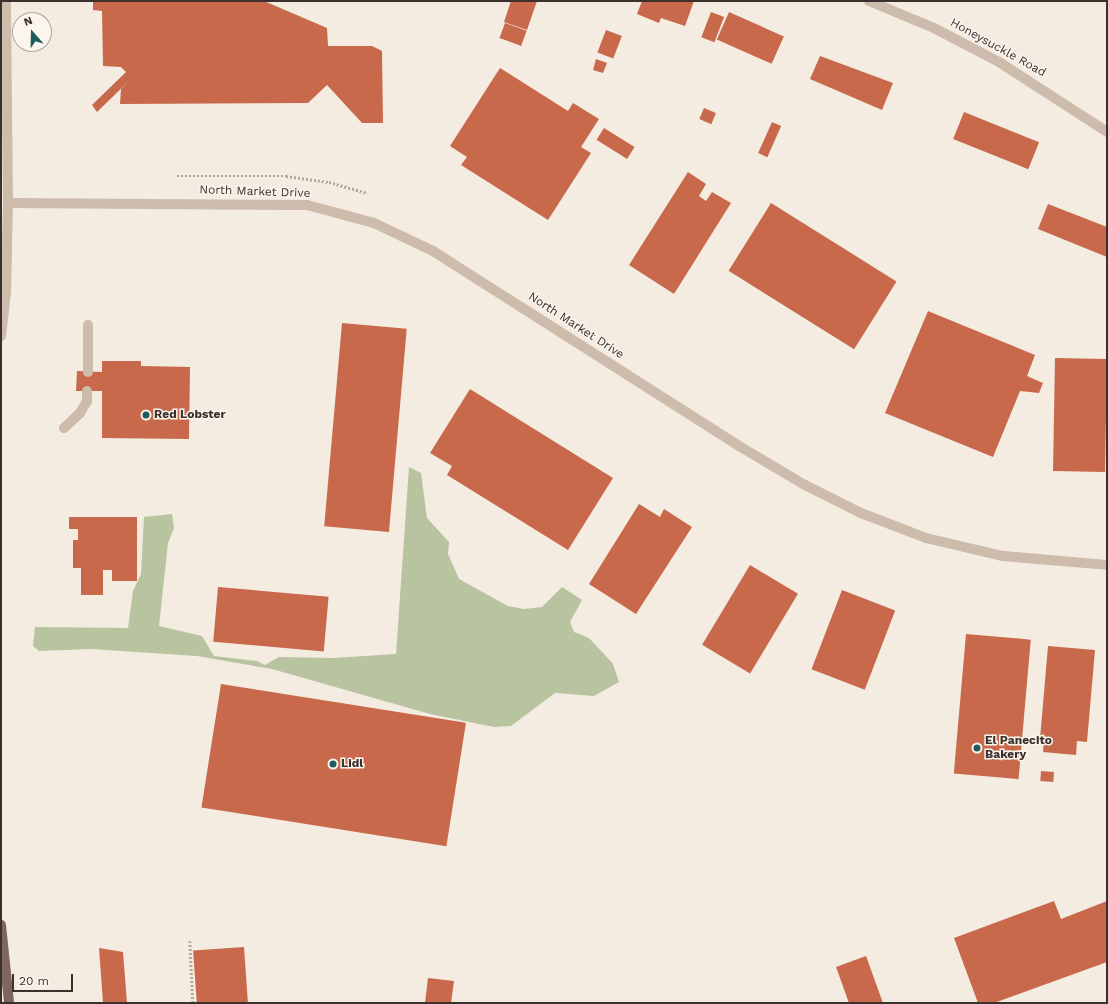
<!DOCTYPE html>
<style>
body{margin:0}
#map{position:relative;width:1108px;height:1004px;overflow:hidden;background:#f4ebe1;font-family:"Work Sans",sans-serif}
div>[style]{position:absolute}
.green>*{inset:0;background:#b8c4a0}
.building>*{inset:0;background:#c8694b;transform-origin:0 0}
.path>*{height:2.5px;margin-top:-1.25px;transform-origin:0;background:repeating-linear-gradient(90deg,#b9a596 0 2px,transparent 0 4px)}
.service>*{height:10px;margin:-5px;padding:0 5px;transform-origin:5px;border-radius:5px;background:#cdbbac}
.minor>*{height:10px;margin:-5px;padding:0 5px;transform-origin:5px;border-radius:5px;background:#cdbbac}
.tertiary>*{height:10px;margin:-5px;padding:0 5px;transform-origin:5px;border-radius:5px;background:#cdbbac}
.primary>*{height:10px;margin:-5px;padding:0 5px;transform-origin:5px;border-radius:5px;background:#7d675c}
.dots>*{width:11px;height:11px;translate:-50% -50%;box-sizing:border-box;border:2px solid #fbf5ee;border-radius:50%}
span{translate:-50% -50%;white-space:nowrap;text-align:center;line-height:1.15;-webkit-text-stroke:3px #fbf5ee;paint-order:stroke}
.street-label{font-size:12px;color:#3b302b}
.poi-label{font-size:12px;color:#3b302b;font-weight:700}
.left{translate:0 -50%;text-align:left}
.frame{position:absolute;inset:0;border:2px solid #3b302b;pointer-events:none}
.north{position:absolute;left:12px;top:12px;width:40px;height:40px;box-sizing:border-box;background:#fbf5ee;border:1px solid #aea6a0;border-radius:50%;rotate:340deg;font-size:11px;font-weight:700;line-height:16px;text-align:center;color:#3b302b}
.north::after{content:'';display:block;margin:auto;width:14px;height:18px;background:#1f5a5e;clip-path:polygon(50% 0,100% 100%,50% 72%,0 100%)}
.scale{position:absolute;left:12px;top:974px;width:61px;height:18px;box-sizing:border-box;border:2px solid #3b302b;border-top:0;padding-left:5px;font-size:12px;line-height:14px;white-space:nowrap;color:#3b302b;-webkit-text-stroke:3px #fbf5ee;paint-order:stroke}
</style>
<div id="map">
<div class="green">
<i style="clip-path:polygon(409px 467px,421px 473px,427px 518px,449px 542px,448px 554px,459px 579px,508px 606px,524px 609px,542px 607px,562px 587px,582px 600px,570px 622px,574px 632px,589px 638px,604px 654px,613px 664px,619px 682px,594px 696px,555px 693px,511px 726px,494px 727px,430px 714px,272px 669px,197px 656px,91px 649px,39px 651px,33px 646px,35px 627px,128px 628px,133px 591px,141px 574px,144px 517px,172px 514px,174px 528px,168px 543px,159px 626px,202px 636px,214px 656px,257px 661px,265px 665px,279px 657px,334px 658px,396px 654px)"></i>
</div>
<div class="building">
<i style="clip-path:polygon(93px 1px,264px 1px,327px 28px,328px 46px,372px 46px,382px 51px,383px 123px,362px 123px,327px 85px,308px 103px,120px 104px,121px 89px,132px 78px,97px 112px,92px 105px,126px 72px,121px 67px,103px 66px,102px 11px,93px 10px)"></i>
<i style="clip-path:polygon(511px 1px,537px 1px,527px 30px,504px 22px)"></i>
<i style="clip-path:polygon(642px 1px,694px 1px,685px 26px,661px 18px,659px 23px,637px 14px)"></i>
<i style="left:711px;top:12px;width:14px;height:27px;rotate:21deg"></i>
<i style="left:729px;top:12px;width:60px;height:30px;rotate:24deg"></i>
<i style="left:505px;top:23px;width:23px;height:16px;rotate:20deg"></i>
<i style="left:606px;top:30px;width:17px;height:24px;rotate:21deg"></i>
<i style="clip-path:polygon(820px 56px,893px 83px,882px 110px,810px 79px)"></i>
<i style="clip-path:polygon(596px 59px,607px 63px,603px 73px,593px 70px)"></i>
<i style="clip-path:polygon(500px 68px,568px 111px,573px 103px,599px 119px,581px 147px,591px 153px,548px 220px,461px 165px,467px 157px,450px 146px)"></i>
<i style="left:704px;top:108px;width:13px;height:12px;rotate:23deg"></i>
<i style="left:964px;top:112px;width:81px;height:29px;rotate:22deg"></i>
<i style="left:772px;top:122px;width:10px;height:34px;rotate:24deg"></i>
<i style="left:604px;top:128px;width:36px;height:14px;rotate:32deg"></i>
<i style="clip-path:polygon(688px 172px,706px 184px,699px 196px,706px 201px,712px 192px,731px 203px,674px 294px,629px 265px)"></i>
<i style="left:771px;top:203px;width:148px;height:80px;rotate:32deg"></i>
<i style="clip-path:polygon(1048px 204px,1107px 227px,1107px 257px,1038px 229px)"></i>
<i style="clip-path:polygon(928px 311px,1035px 355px,1027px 376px,1043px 383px,1039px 393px,1020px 391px,993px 457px,885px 413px)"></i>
<i style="left:342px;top:323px;width:65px;height:204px;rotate:5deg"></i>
<i style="left:1055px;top:358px;width:52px;height:113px;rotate:1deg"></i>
<i style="clip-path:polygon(102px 361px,141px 361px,141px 366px,190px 367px,189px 439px,102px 438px,102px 391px,76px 391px,77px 371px,102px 372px)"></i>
<i style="clip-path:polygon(470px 389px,613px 478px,568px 550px,447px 475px,452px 466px,430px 453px)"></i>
<i style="clip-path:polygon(639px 504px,660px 517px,664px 509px,692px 527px,636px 614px,589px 584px)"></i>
<i style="clip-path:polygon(69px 517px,137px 517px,137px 581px,112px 581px,112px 570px,103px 570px,103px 595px,81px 595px,81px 568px,73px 568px,73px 540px,78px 540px,78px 529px,69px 529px)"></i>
<i style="left:750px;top:565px;width:56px;height:93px;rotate:31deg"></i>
<i style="left:218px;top:587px;width:111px;height:55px;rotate:5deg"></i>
<i style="left:842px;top:590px;width:57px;height:85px;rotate:21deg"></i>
<i style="left:966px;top:634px;width:65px;height:140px;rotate:5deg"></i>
<i style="clip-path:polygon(1048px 646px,1095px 650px,1087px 742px,1077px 741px,1076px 755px,1043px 752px,1044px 739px,1040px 739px)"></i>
<i style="left:221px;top:684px;width:248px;height:125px;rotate:9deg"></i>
<i style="left:1041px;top:771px;width:13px;height:10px;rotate:4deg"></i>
<i style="clip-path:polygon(1054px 901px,1061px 919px,1107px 901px,1107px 962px,994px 1003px,978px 1003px,954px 938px)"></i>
<i style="left:244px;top:947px;width:56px;height:51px;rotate:86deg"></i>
<i style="clip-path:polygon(99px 948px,123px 952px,127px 1003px,103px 1003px)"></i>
<i style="clip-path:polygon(866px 956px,883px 1003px,849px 1003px,836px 967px)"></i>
<i style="clip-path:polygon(428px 978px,454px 981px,451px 1003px,425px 1003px)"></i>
</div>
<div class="path">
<i style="left:177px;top:176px;width:109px"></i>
<i style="left:286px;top:176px;width:43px;rotate:7.9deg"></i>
<i style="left:329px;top:182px;width:40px;rotate:16deg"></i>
<i style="left:190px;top:941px;width:62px;rotate:87.2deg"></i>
</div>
<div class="service">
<i style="left:88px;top:372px;width:47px;rotate:-90deg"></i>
<i style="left:64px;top:428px;width:22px;rotate:-43deg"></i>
<i style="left:80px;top:413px;width:14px;rotate:-60deg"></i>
<i style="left:87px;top:401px;width:10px;rotate:-90deg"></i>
</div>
<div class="minor">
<i style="left:869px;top:1px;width:70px;rotate:22.6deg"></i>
<i style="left:934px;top:28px;width:73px;rotate:27.6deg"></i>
<i style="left:999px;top:62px;width:129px;rotate:32.9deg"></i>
<i style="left:8px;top:203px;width:299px;rotate:0.4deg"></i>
<i style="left:307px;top:205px;width:69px;rotate:15deg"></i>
<i style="left:374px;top:223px;width:65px;rotate:25.4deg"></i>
<i style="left:433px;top:251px;width:363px;rotate:32.5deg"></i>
<i style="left:739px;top:446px;width:77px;rotate:30.6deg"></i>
<i style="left:805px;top:485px;width:63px;rotate:26.6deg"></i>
<i style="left:861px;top:513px;width:70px;rotate:21deg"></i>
<i style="left:926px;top:538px;width:79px;rotate:13.2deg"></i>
<i style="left:1003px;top:556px;width:104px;rotate:4.9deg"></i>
</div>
<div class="tertiary">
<i style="left:1px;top:336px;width:44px;rotate:-83.5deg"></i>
<i style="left:6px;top:292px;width:89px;rotate:-88.7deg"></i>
<i style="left:8px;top:203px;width:202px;rotate:-90.6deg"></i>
</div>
<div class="primary">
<i style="left:1px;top:925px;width:78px;rotate:84.1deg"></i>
</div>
<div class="dots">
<i style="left:146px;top:415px;background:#1f5a5e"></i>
<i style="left:977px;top:748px;background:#1f5a5e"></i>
<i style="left:333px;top:764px;background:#1f5a5e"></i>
</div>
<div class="street-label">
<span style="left:998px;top:48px;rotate:29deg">Honeysuckle Road</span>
<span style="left:255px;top:192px;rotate:2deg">North Market Drive</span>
<span style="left:576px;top:326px;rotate:33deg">North Market Drive</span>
</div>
<div class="poi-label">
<span class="left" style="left:154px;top:415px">Red Lobster</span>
<span class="left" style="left:985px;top:748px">El Panecito<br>Bakery</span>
<span class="left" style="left:341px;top:764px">Lidl</span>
</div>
<div class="frame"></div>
<div class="north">N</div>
<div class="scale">20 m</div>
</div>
